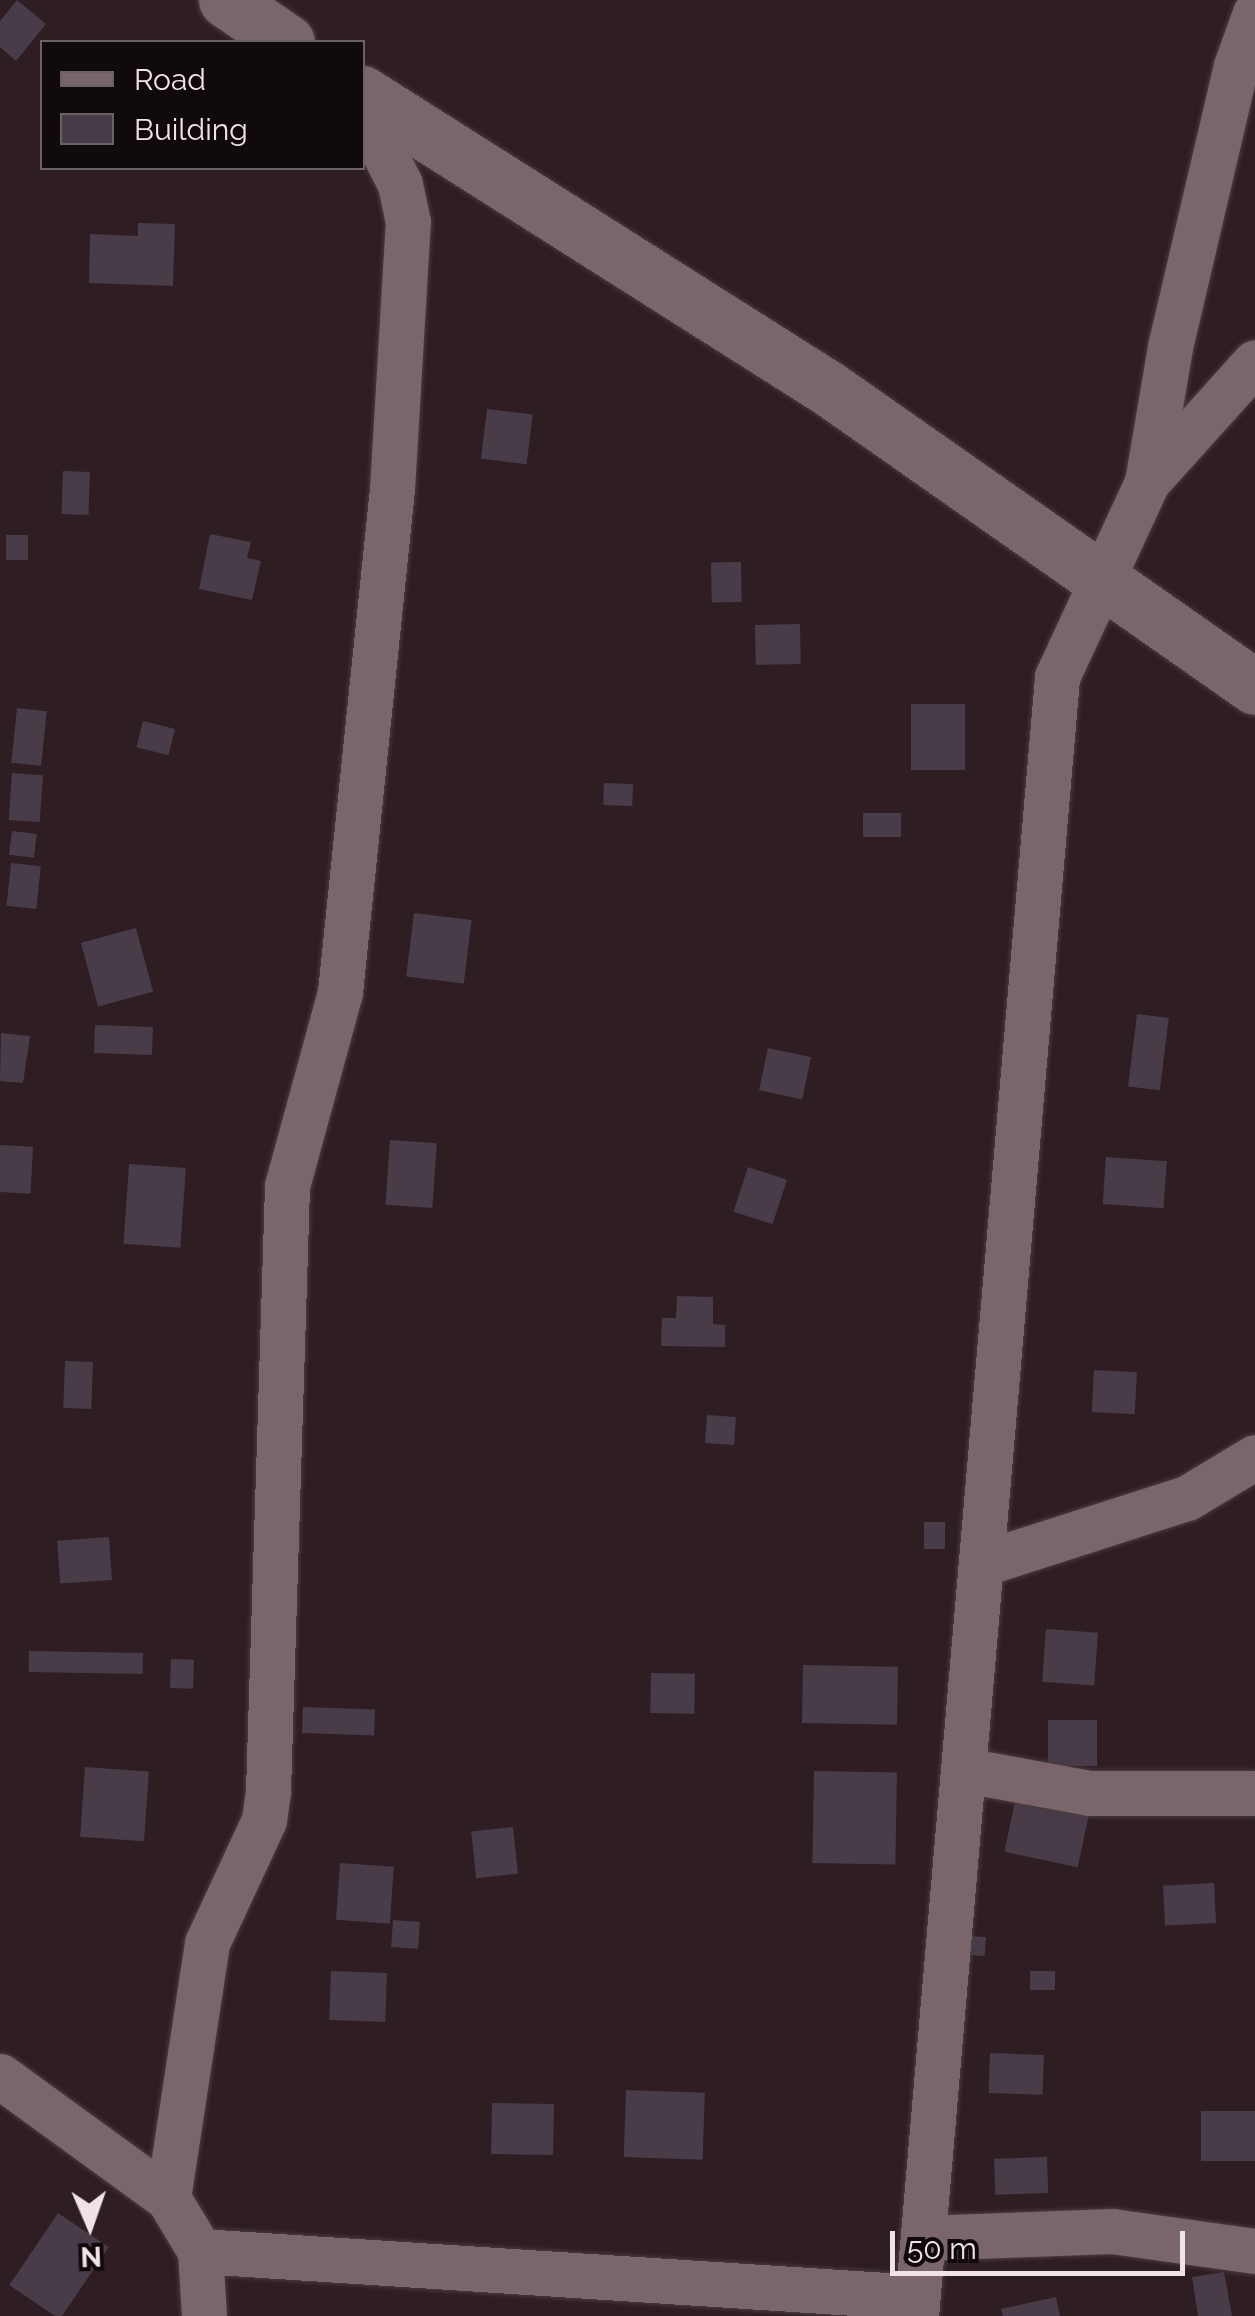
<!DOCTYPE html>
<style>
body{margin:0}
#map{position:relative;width:1255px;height:2316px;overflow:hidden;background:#2e1d22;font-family:Raleway,sans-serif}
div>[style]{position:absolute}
.building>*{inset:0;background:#493c49;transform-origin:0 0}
.roads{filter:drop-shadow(0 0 2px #4a3c40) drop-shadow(0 0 2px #4a3c40)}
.minor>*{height:45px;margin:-22.5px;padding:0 22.5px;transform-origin:22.5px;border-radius:22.5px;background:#7a656b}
.tertiary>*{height:55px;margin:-27.5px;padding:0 27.5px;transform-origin:27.5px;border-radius:27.5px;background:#7a656b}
span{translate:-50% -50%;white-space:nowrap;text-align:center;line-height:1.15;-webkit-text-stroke:10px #110a0c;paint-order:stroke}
.legend{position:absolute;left:40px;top:40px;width:325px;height:130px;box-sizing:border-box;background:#110a0c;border:2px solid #6a6163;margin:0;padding:12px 18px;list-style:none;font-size:30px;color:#f0e3e6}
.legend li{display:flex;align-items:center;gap:20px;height:50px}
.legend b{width:50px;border:2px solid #6a6163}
.north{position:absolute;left:40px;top:2176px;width:100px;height:100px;-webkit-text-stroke:8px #110a0c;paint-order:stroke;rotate:178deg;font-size:28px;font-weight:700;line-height:40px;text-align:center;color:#f0e3e6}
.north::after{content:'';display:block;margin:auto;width:35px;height:45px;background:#f0e3e6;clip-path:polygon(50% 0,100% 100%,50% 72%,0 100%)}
.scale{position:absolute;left:890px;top:2231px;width:295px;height:45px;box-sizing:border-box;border:5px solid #f0e3e6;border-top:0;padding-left:12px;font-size:30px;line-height:35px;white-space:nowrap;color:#f0e3e6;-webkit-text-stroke:8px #110a0c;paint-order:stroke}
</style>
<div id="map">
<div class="building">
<i style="clip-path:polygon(17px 0,46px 24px,16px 61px,0 47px,0 21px)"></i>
<i style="clip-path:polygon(138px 223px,175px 224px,173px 286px,89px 283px,90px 234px,138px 236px)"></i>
<i style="left:487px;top:409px;width:46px;height:50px;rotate:7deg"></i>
<i style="left:63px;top:471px;width:27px;height:43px;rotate:2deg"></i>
<i style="clip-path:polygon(210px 534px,251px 542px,247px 558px,261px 561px,252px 600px,199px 589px)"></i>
<i style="left:6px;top:535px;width:22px;height:25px"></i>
<i style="left:741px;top:562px;width:40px;height:30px;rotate:89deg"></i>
<i style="left:800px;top:624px;width:40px;height:45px;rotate:89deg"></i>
<i style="left:965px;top:704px;width:66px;height:54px;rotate:90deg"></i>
<i style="left:17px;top:708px;width:30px;height:55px;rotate:6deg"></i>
<i style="left:143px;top:721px;width:33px;height:27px;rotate:14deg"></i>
<i style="left:12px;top:773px;width:31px;height:47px;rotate:4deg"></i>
<i style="left:604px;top:783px;width:29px;height:22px;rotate:2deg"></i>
<i style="left:863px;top:813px;width:38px;height:24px"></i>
<i style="left:12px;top:831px;width:25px;height:24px;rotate:7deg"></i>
<i style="left:11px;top:863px;width:30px;height:43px;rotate:6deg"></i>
<i style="left:414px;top:913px;width:58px;height:64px;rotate:7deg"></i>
<i style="left:136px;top:928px;width:66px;height:57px;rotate:75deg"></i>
<i style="left:1137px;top:1014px;width:32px;height:73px;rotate:7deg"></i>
<i style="left:95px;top:1025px;width:58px;height:28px;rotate:2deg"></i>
<i style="clip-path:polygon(1px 1033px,30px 1036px,23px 1083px,0 1081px)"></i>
<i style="left:768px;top:1048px;width:44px;height:43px;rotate:12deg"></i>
<i style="left:390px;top:1140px;width:47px;height:65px;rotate:4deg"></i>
<i style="left:0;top:1145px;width:33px;height:47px;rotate:3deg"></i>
<i style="left:1106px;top:1157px;width:61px;height:47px;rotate:4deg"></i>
<i style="left:129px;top:1164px;width:57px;height:80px;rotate:4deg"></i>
<i style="left:748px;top:1167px;width:41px;height:47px;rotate:18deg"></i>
<i style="clip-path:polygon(677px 1296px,713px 1297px,713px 1324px,725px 1325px,725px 1347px,661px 1346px,662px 1318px,676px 1318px)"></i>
<i style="left:65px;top:1361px;width:28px;height:47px;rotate:2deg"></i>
<i style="left:1094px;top:1370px;width:43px;height:42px;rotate:3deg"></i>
<i style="left:707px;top:1415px;width:29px;height:28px;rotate:4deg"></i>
<i style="left:945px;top:1522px;width:27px;height:21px;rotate:90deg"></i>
<i style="left:109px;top:1537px;width:43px;height:52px;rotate:86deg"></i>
<i style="left:1046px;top:1629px;width:52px;height:53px;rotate:4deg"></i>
<i style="left:29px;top:1651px;width:114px;height:21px;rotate:1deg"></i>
<i style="left:171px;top:1659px;width:23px;height:29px;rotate:2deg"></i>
<i style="left:803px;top:1665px;width:95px;height:58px;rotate:1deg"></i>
<i style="left:651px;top:1673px;width:44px;height:40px;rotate:1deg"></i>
<i style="left:303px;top:1707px;width:72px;height:26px;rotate:2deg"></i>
<i style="left:1048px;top:1720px;width:49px;height:46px"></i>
<i style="left:85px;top:1767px;width:64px;height:70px;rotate:4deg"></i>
<i style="left:814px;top:1771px;width:83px;height:92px;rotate:1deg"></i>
<i style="left:1016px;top:1797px;width:75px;height:56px;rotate:12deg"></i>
<i style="left:513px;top:1827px;width:47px;height:42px;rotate:84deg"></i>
<i style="left:340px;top:1863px;width:54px;height:57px;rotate:4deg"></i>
<i style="left:1214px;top:1883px;width:40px;height:51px;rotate:87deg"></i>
<i style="left:393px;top:1920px;width:27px;height:27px;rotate:4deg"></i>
<i style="left:970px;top:1936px;width:16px;height:19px;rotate:4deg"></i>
<i style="left:331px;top:1971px;width:56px;height:49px;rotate:2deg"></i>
<i style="left:1055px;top:1971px;width:19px;height:25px;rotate:90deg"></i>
<i style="left:990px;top:2053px;width:54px;height:40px;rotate:2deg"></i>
<i style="left:626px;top:2090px;width:79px;height:67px;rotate:2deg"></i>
<i style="left:492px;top:2103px;width:62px;height:51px;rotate:1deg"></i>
<i style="left:1255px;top:2111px;width:50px;height:54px;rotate:90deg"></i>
<i style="left:1047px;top:2157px;width:36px;height:53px;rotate:88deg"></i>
<i style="left:58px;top:2213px;width:61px;height:87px;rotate:34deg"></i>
<i style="clip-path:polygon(1224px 2272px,1232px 2316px,1198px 2316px,1192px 2277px)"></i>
<i style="clip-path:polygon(1056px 2297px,1060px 2316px,1003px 2316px,1001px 2309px)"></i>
</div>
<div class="roads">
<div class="minor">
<i style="left:1147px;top:482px;width:137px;rotate:-80.3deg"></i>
<i style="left:1170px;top:347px;width:289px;rotate:-76.8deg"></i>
<i style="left:1236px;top:66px;width:56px;rotate:-70.3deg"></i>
<i style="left:984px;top:1563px;width:213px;rotate:-17.8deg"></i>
<i style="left:1187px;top:1498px;width:79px;rotate:-31.1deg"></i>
<i style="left:965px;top:1770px;width:126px;rotate:10.5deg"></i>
<i style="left:1089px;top:1793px;width:166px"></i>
<i style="left:0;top:2076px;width:208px;rotate:36deg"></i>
<i style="left:168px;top:2198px;width:62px;rotate:58.9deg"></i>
<i style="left:200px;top:2251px;width:65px;rotate:86.5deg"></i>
<i style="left:168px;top:2198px;width:258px;rotate:-81.3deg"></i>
<i style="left:207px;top:1943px;width:136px;rotate:-65.1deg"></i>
<i style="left:264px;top:1820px;width:29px;rotate:-82deg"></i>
<i style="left:268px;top:1791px;width:605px;rotate:-88.2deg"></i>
<i style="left:287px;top:1186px;width:201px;rotate:-74.7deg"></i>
<i style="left:340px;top:992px;width:506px;rotate:-84.1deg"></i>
<i style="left:392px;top:489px;width:267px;rotate:-86.6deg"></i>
<i style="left:408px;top:222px;width:39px;rotate:-102deg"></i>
<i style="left:400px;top:184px;width:83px;rotate:-117.2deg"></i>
<i style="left:923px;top:2238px;width:189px;rotate:-2.1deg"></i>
<i style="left:1112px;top:2231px;width:144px;rotate:8deg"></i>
<i style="left:200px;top:2251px;width:719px;rotate:3.67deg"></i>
<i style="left:916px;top:2316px;width:1645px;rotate:-85.08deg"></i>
<i style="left:1057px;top:677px;width:215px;rotate:-65.2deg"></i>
<i style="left:1147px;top:482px;width:161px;rotate:-48deg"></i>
</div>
<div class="tertiary">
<i style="left:226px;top:0;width:74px;rotate:34.5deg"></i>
<i style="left:362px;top:93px;width:552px;rotate:32.34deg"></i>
<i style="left:828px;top:388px;width:521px;rotate:35deg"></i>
</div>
</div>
<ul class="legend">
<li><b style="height:12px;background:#7a656b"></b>Road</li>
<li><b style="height:28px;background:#493c49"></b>Building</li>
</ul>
<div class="north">N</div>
<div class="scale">50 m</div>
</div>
